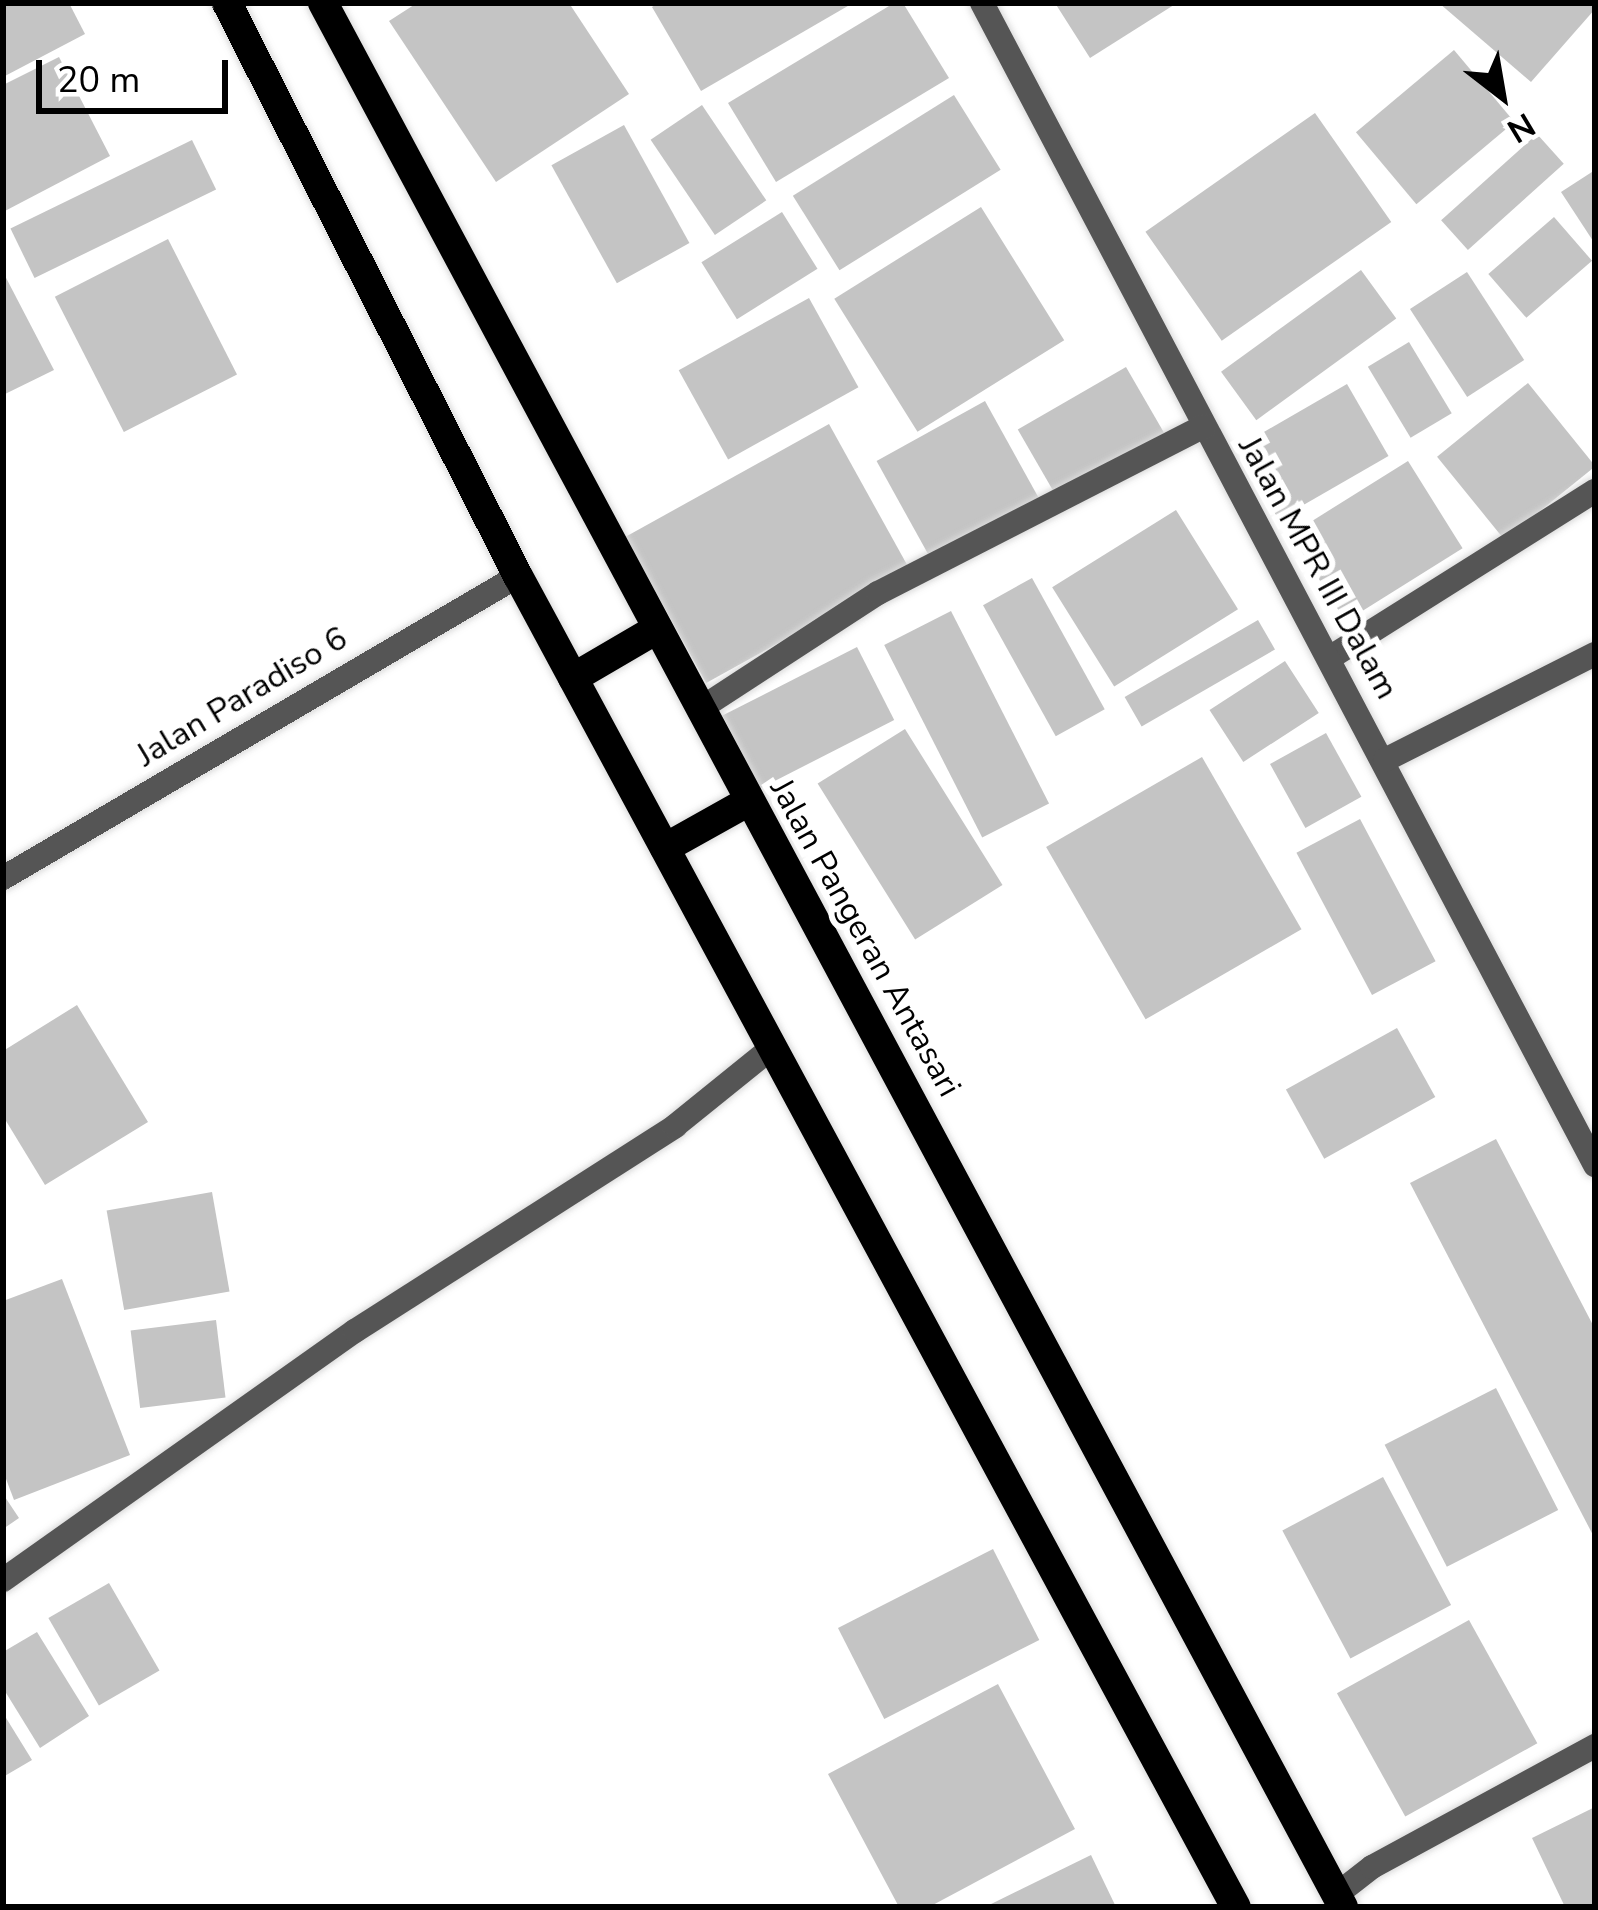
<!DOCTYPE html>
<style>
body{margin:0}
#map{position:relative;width:1598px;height:1910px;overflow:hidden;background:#fff;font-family:"Nunito Sans",sans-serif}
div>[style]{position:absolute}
.building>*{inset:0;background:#c4c4c4;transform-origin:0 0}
.roads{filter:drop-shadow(0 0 3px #dbdbdb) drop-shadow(0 0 3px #dbdbdb)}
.lane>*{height:24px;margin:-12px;padding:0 12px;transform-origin:12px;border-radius:12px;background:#555}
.street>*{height:24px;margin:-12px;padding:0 12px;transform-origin:12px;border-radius:12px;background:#555}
.primary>*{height:30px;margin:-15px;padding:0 15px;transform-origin:15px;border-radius:15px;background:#000}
span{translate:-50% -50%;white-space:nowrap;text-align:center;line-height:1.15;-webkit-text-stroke:12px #fff;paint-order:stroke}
.street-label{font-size:33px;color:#000}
.frame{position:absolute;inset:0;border:6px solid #000;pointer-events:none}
.north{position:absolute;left:1442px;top:36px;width:120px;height:120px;-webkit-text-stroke:9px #fff;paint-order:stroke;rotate:149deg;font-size:33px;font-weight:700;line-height:48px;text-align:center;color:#000}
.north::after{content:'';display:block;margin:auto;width:42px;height:54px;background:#000;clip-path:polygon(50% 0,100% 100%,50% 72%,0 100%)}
.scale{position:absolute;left:36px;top:60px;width:192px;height:54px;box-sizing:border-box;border:6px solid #000;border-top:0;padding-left:15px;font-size:36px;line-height:42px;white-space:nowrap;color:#000;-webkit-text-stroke:9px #fff;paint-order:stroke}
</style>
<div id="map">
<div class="building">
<i style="clip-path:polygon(3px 3px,69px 3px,85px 34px,3px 77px)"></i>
<i style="clip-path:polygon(417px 3px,569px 3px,629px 94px,496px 182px,389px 21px)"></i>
<i style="clip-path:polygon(658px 3px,853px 3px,701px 91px,652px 7px)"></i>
<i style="clip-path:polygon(894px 3px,903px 3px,949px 78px,776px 182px,728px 103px)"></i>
<i style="clip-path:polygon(1055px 3px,1177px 3px,1090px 58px)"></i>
<i style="clip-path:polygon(1439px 3px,1595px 3px,1595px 9px,1531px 82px)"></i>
<i style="left:1454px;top:50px;width:94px;height:128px;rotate:50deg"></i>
<i style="clip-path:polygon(59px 57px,110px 156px,3px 212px,3px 85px)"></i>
<i style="left:954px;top:95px;width:88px;height:190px;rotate:58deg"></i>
<i style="left:702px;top:105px;width:115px;height:62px;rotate:56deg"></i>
<i style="left:1315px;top:113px;width:133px;height:207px;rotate:55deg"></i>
<i style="left:624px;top:125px;width:135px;height:83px;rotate:61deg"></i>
<i style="left:1537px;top:134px;width:40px;height:129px;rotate:48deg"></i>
<i style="left:192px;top:140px;width:55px;height:202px;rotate:64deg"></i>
<i style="clip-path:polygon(1595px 170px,1595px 244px,1561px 192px)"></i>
<i style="left:981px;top:207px;width:157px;height:173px;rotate:58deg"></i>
<i style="left:782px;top:212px;width:67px;height:95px;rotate:58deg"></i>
<i style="left:1554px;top:217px;width:58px;height:87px;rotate:49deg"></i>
<i style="left:168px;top:239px;width:152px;height:127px;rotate:63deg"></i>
<i style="left:1361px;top:270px;width:60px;height:173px;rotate:54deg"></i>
<i style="clip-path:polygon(3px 272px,54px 370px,3px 395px)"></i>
<i style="left:1467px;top:272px;width:105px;height:68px;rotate:57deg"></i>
<i style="left:809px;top:298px;width:102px;height:149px;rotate:61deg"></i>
<i style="left:1409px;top:342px;width:83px;height:48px;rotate:59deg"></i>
<i style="left:1126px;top:367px;width:76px;height:125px;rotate:60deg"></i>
<i style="left:1528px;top:383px;width:107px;height:117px;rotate:51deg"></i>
<i style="left:1347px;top:384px;width:83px;height:127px;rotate:60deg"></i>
<i style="left:985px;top:401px;width:110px;height:124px;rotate:61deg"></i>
<i style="left:829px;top:424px;width:167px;height:233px;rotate:61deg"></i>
<i style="left:1408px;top:461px;width:103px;height:138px;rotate:58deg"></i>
<i style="left:1176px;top:510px;width:117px;height:146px;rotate:58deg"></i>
<i style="left:1032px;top:578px;width:150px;height:56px;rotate:61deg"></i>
<i style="left:951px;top:611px;width:216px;height:75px;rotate:63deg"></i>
<i style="left:1258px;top:620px;width:34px;height:154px;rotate:60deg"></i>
<i style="left:857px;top:647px;width:82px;height:151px;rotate:63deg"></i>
<i style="left:1285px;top:661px;width:62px;height:90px;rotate:57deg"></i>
<i style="left:905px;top:729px;width:184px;height:103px;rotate:58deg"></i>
<i style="left:1326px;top:733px;width:73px;height:64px;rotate:61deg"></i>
<i style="left:1202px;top:757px;width:199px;height:180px;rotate:60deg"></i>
<i style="left:1360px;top:819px;width:161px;height:72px;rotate:62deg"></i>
<i style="clip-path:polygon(77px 1005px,148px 1122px,45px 1185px,3px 1116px,3px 1051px)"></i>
<i style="left:1397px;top:1028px;width:79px;height:127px;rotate:61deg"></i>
<i style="clip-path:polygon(1496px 1139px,1595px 1329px,1595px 1539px,1410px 1183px)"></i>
<i style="left:212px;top:1192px;width:101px;height:107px;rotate:80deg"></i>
<i style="clip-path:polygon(62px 1279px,130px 1455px,14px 1500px,3px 1471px,3px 1301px)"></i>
<i style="left:216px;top:1320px;width:78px;height:86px;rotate:83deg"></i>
<i style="left:1496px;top:1388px;width:137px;height:125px;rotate:63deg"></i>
<i style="left:1383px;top:1477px;width:145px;height:114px;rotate:62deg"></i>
<i style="clip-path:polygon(3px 1494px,19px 1518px,3px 1529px)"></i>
<i style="left:993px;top:1549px;width:102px;height:174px;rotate:63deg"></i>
<i style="left:109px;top:1583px;width:101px;height:70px;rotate:60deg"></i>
<i style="left:1469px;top:1620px;width:141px;height:151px;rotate:61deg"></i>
<i style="clip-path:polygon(37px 1632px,89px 1716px,40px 1748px,3px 1688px,3px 1652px)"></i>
<i style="clip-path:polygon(998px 1684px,1075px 1829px,929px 1907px,899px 1907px,828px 1774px)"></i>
<i style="clip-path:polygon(3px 1713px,32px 1760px,3px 1777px)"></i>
<i style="clip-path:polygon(1595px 1807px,1595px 1907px,1565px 1907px,1532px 1838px)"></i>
<i style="clip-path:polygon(1091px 1855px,1116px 1907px,985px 1907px)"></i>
</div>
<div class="roads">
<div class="lane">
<i style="left:1331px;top:657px;width:312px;rotate:-32.2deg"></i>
</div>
<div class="street">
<i style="left:982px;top:3px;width:1314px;rotate:62.19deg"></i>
<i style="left:700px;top:709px;width:212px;rotate:-33.1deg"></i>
<i style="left:878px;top:593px;width:366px;rotate:-27.1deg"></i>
<i style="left:1385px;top:760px;width:235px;rotate:-26.8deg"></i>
<i style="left:3px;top:878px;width:597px;rotate:-30.39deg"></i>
<i style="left:3px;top:1580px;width:431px;rotate:-35.3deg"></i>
<i style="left:355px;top:1331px;width:380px;rotate:-32.6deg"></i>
<i style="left:675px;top:1126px;width:127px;rotate:-38.9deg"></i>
<i style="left:1336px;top:1895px;width:46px;rotate:-37.9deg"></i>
<i style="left:1372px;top:1867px;width:254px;rotate:-28.5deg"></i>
</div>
<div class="primary">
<i style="left:227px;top:3px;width:643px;rotate:63.08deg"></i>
<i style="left:518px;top:576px;width:1512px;rotate:61.66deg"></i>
<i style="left:323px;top:3px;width:2160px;rotate:61.82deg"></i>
<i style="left:573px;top:678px;width:97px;rotate:-30.3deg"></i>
<i style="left:665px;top:848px;width:96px;rotate:-29.2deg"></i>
</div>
</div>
<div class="street-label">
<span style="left:1318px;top:568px;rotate:61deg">Jalan MPR III Dalam</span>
<span style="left:242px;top:697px;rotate:-31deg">Jalan Paradiso 6</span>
<span style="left:865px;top:938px;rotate:61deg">Jalan Pangeran Antasari</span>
</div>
<div class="frame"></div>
<div class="north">N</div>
<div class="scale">20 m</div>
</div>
